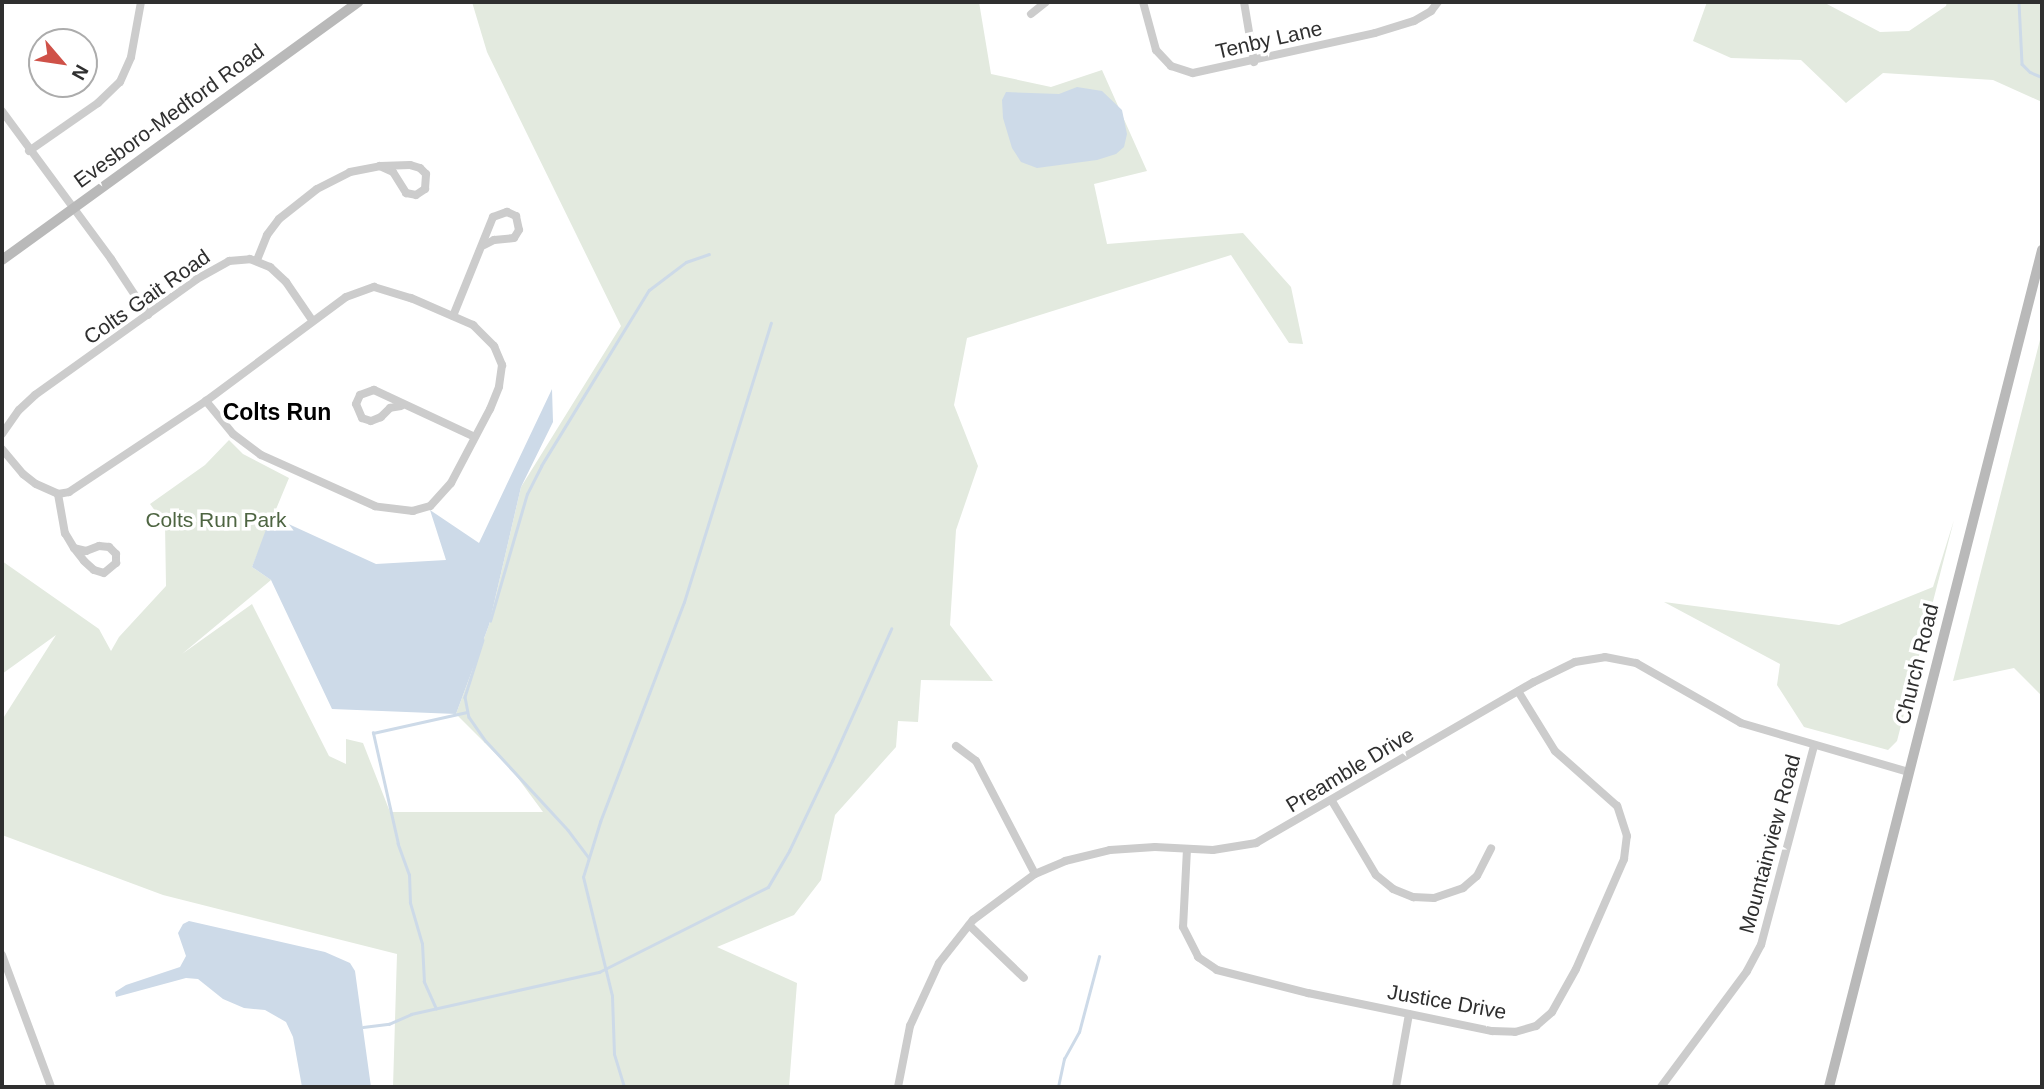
<!DOCTYPE html>
<style>
body{margin:0}
#map{position:relative;width:2044px;height:1089px;overflow:hidden;background:#fff;font-family:Arial,sans-serif}
div>[style]{position:absolute}
.green>*{inset:0;background:#e3eadf}
.water>*{inset:0;background:#cddae8}
.stream>*{height:2.5px;margin:-1.25px;padding:0 1.25px;transform-origin:1.25px;border-radius:1.25px;background:#cddae8}
.street>*{height:8px;margin:-4px;padding:0 4px;transform-origin:4px;border-radius:4px;background:#ccc}
.secondary>*{height:10px;margin:-5px;padding:0 5px;transform-origin:5px;border-radius:5px;background:#b9b9b9}
span{translate:-50% -50%;white-space:nowrap;text-align:center;line-height:1.15;-webkit-text-stroke:7px #fff;paint-order:stroke}
.street-label{font-size:21px;color:#2f2f2f}
.park-label{font-size:21px;color:#4e6542}
.neighbourhood-label{font-size:23px;color:#000;font-weight:700}
.frame{position:absolute;inset:0;border:4px solid #2f2f2f;pointer-events:none}
.north{position:absolute;left:28px;top:28px;width:70px;height:70px;box-sizing:border-box;background:#fff;border:2px solid #acacac;border-radius:50%;rotate:119deg;font-size:19px;font-weight:700;line-height:28px;text-align:center;color:#2f2f2f}
.north::after{content:'';display:block;margin:auto;width:24px;height:32px;background:#cf5148;clip-path:polygon(50% 0,100% 100%,50% 72%,0 100%)}
</style>
<div id="map">
<div class="green">
<i style="clip-path:polygon(472px 2px,979px 2px,991px 74px,1051px 87px,1102px 70px,1147px 171px,1094px 184px,1107px 244px,1243px 233px,1291px 287px,1303px 344px,1289px 343px,1231px 255px,967px 338px,954px 405px,978px 466px,956px 530px,950px 625px,993px 681px,921px 680px,918px 722px,898px 721px,896px 747px,835px 815px,821px 880px,794px 915px,717px 947px,797px 983px,789px 1087px,393px 1087px,397px 954px,163px 895px,2px 835px,2px 720px,56px 635px,2px 674px,2px 561px,99px 629px,111px 651px,119px 637px,166px 586px,165px 524px,150px 504px,205px 465px,229px 440px,243px 454px,289px 478px,252px 567px,271px 580px,182px 654px,252px 604px,329px 756px,346px 764px,346px 739px,363px 743px,390px 812px,543px 812px,512px 770px,456px 714px,489px 625px,521px 487px,621px 326px,487px 52px)"></i>
<i style="clip-path:polygon(1707px 2px,1825px 3px,1880px 32px,1909px 31px,1946px 6px,1947px 2px,2039px 2px,2042px 4px,2042px 102px,1993px 80px,1883px 73px,1846px 103px,1801px 60px,1731px 58px,1693px 41px)"></i>
<i style="clip-path:polygon(2042px 332px,2042px 696px,2014px 668px,1953px 681px)"></i>
<i style="clip-path:polygon(1954px 520px,1897px 741px,1888px 750px,1804px 727px,1777px 685px,1780px 664px,1664px 602px,1839px 625px,1933px 587px)"></i>
</div>
<div class="water">
<i style="clip-path:polygon(1077px 87px,1102px 91px,1122px 110px,1127px 134px,1124px 147px,1116px 154px,1097px 160px,1037px 168px,1021px 162px,1012px 148px,1003px 118px,1002px 100px,1006px 92px,1059px 94px)"></i>
<i style="clip-path:polygon(552px 389px,553px 422px,521px 487px,489px 625px,456px 714px,332px 709px,271px 580px,252px 567px,271px 516px,376px 564px,446px 560px,430px 510px,479px 543px)"></i>
<i style="clip-path:polygon(189px 921px,325px 952px,350px 963px,355px 971px,371px 1087px,302px 1087px,293px 1037px,286px 1022px,265px 1010px,244px 1008px,223px 999px,198px 979px,186px 978px,116px 997px,115px 992px,126px 985px,180px 967px,186px 956px,178px 933px,183px 924px)"></i>
</div>
<div class="stream">
<i style="left:2019px;top:2px;width:62px;rotate:87.2deg"></i>
<i style="left:2022px;top:64px;width:11px;rotate:45deg"></i>
<i style="left:2030px;top:72px;width:13px;rotate:23deg"></i>
<i style="left:490px;top:621px;width:132px;rotate:-73.8deg"></i>
<i style="left:527px;top:494px;width:31px;rotate:-63deg"></i>
<i style="left:541px;top:466px;width:206px;rotate:-58.5deg"></i>
<i style="left:649px;top:290px;width:46px;rotate:-37.1deg"></i>
<i style="left:686px;top:262px;width:24px;rotate:-19deg"></i>
<i style="left:483px;top:640px;width:60px;rotate:107.5deg"></i>
<i style="left:465px;top:697px;width:20px;rotate:79deg"></i>
<i style="left:469px;top:717px;width:29px;rotate:55deg"></i>
<i style="left:486px;top:741px;width:121px;rotate:47.3deg"></i>
<i style="left:568px;top:830px;width:34px;rotate:53deg"></i>
<i style="left:436px;top:1009px;width:30px;rotate:-114deg"></i>
<i style="left:424px;top:982px;width:38px;rotate:-93deg"></i>
<i style="left:422px;top:944px;width:43px;rotate:-106.3deg"></i>
<i style="left:410px;top:903px;width:28px;rotate:-92deg"></i>
<i style="left:409px;top:875px;width:33px;rotate:-110deg"></i>
<i style="left:398px;top:844px;width:114px;rotate:-102.7deg"></i>
<i style="left:373px;top:733px;width:96px;rotate:-12.6deg"></i>
<i style="left:363px;top:1027px;width:26px;rotate:-7deg"></i>
<i style="left:389px;top:1024px;width:24px;rotate:-24deg"></i>
<i style="left:411px;top:1014px;width:193px;rotate:-12.6deg"></i>
<i style="left:599px;top:972px;width:189px;rotate:-26.7deg"></i>
<i style="left:768px;top:887px;width:42px;rotate:-59.7deg"></i>
<i style="left:789px;top:851px;width:100px;rotate:-64.5deg"></i>
<i style="left:832px;top:761px;width:145px;rotate:-65.9deg"></i>
<i style="left:624px;top:1087px;width:34px;rotate:-107deg"></i>
<i style="left:614px;top:1054px;width:58px;rotate:-92deg"></i>
<i style="left:612px;top:996px;width:122px;rotate:-103.7deg"></i>
<i style="left:583px;top:877px;width:58px;rotate:-72.8deg"></i>
<i style="left:600px;top:822px;width:235px;rotate:-69.1deg"></i>
<i style="left:684px;top:602px;width:292px;rotate:-72.7deg"></i>
<i style="left:1058px;top:1087px;width:29px;rotate:-78deg"></i>
<i style="left:1064px;top:1059px;width:31px;rotate:-61deg"></i>
<i style="left:1079px;top:1032px;width:78px;rotate:-75.1deg"></i>
</div>
<div class="street">
<i style="left:1143px;top:2px;width:50px;rotate:74.8deg"></i>
<i style="left:1156px;top:50px;width:22px;rotate:47deg"></i>
<i style="left:1171px;top:66px;width:23px;rotate:18deg"></i>
<i style="left:1193px;top:73px;width:186px;rotate:-12.4deg"></i>
<i style="left:1375px;top:33px;width:41px;rotate:-17.1deg"></i>
<i style="left:1414px;top:21px;width:20px;rotate:-30deg"></i>
<i style="left:1431px;top:11px;width:11px;rotate:-52deg"></i>
<i style="left:1244px;top:2px;width:61px;rotate:80.5deg"></i>
<i style="left:1031px;top:14px;width:19px;rotate:-39deg"></i>
<i style="left:2px;top:111px;width:184px;rotate:53.6deg"></i>
<i style="left:111px;top:259px;width:67px;rotate:56.5deg"></i>
<i style="left:29px;top:151px;width:84px;rotate:-34.8deg"></i>
<i style="left:98px;top:103px;width:30px;rotate:-44deg"></i>
<i style="left:120px;top:82px;width:27px;rotate:-66deg"></i>
<i style="left:131px;top:57px;width:56px;rotate:-79.7deg"></i>
<i style="left:257px;top:260px;width:27px;rotate:-68deg"></i>
<i style="left:267px;top:235px;width:20px;rotate:-53deg"></i>
<i style="left:279px;top:219px;width:48px;rotate:-38.3deg"></i>
<i style="left:317px;top:189px;width:37px;rotate:-27deg"></i>
<i style="left:350px;top:172px;width:31px;rotate:-11deg"></i>
<i style="left:380px;top:166px;width:14px;rotate:25deg"></i>
<i style="left:393px;top:172px;width:25px;rotate:58deg"></i>
<i style="left:406px;top:193px;width:10px;rotate:11deg"></i>
<i style="left:416px;top:195px;width:11px;rotate:-34deg"></i>
<i style="left:425px;top:189px;width:15px;rotate:-86deg"></i>
<i style="left:426px;top:174px;width:8px;rotate:-135deg"></i>
<i style="left:420px;top:168px;width:10px;rotate:-163deg"></i>
<i style="left:410px;top:165px;width:30px;rotate:178deg"></i>
<i style="left:453px;top:316px;width:107px;rotate:-68deg"></i>
<i style="left:493px;top:217px;width:15px;rotate:-20deg"></i>
<i style="left:507px;top:212px;width:10px;rotate:24deg"></i>
<i style="left:516px;top:216px;width:14px;rotate:78deg"></i>
<i style="left:519px;top:230px;width:9px;rotate:122deg"></i>
<i style="left:514px;top:238px;width:20px;rotate:174deg"></i>
<i style="left:494px;top:240px;width:11px;rotate:153deg"></i>
<i style="left:401px;top:406px;width:11px;rotate:170deg"></i>
<i style="left:390px;top:408px;width:13px;rotate:135deg"></i>
<i style="left:381px;top:417px;width:11px;rotate:158deg"></i>
<i style="left:371px;top:421px;width:9px;rotate:-162deg"></i>
<i style="left:362px;top:418px;width:15px;rotate:-113deg"></i>
<i style="left:356px;top:404px;width:10px;rotate:-66deg"></i>
<i style="left:360px;top:395px;width:15px;rotate:-20deg"></i>
<i style="left:374px;top:390px;width:111px;rotate:25deg"></i>
<i style="left:2px;top:434px;width:29px;rotate:-55deg"></i>
<i style="left:19px;top:410px;width:22px;rotate:-43deg"></i>
<i style="left:35px;top:395px;width:199px;rotate:-35.6deg"></i>
<i style="left:197px;top:279px;width:37px;rotate:-29deg"></i>
<i style="left:229px;top:261px;width:21px;rotate:-5deg"></i>
<i style="left:250px;top:259px;width:22px;rotate:22deg"></i>
<i style="left:270px;top:267px;width:22px;rotate:43deg"></i>
<i style="left:286px;top:282px;width:46px;rotate:55.6deg"></i>
<i style="left:2px;top:449px;width:33px;rotate:50deg"></i>
<i style="left:23px;top:474px;width:16px;rotate:38deg"></i>
<i style="left:36px;top:484px;width:24px;rotate:24deg"></i>
<i style="left:58px;top:494px;width:11px;rotate:-10deg"></i>
<i style="left:69px;top:492px;width:164px;rotate:-33.6deg"></i>
<i style="left:206px;top:401px;width:174px;rotate:-36.6deg"></i>
<i style="left:346px;top:297px;width:30px;rotate:-20deg"></i>
<i style="left:374px;top:287px;width:39px;rotate:17deg"></i>
<i style="left:411px;top:298px;width:68px;rotate:23.5deg"></i>
<i style="left:473px;top:325px;width:30px;rotate:45deg"></i>
<i style="left:494px;top:346px;width:21px;rotate:67deg"></i>
<i style="left:502px;top:365px;width:22px;rotate:98deg"></i>
<i style="left:499px;top:387px;width:24px;rotate:112deg"></i>
<i style="left:490px;top:409px;width:84px;rotate:117.8deg"></i>
<i style="left:451px;top:483px;width:31px;rotate:132deg"></i>
<i style="left:430px;top:506px;width:18px;rotate:164deg"></i>
<i style="left:413px;top:511px;width:38px;rotate:-173deg"></i>
<i style="left:375px;top:506px;width:125px;rotate:-155.9deg"></i>
<i style="left:261px;top:455px;width:35px;rotate:-143deg"></i>
<i style="left:233px;top:434px;width:43px;rotate:-129.3deg"></i>
<i style="left:58px;top:494px;width:40px;rotate:80deg"></i>
<i style="left:65px;top:533px;width:17px;rotate:59deg"></i>
<i style="left:74px;top:548px;width:16px;rotate:52deg"></i>
<i style="left:84px;top:561px;width:13px;rotate:42deg"></i>
<i style="left:94px;top:570px;width:10px;rotate:17deg"></i>
<i style="left:104px;top:573px;width:16px;rotate:-40deg"></i>
<i style="left:116px;top:563px;width:9px;rotate:-90deg"></i>
<i style="left:116px;top:554px;width:10px;rotate:-135deg"></i>
<i style="left:109px;top:547px;width:10px;rotate:-174deg"></i>
<i style="left:99px;top:546px;width:14px;rotate:159deg"></i>
<i style="left:86px;top:551px;width:12px;rotate:-166deg"></i>
<i style="left:956px;top:746px;width:25px;rotate:37deg"></i>
<i style="left:976px;top:761px;width:127px;rotate:62.4deg"></i>
<i style="left:1332px;top:801px;width:86px;rotate:59.3deg"></i>
<i style="left:1376px;top:875px;width:22px;rotate:39deg"></i>
<i style="left:1393px;top:889px;width:22px;rotate:22deg"></i>
<i style="left:1413px;top:897px;width:21px;rotate:3deg"></i>
<i style="left:1434px;top:898px;width:31px;rotate:-19deg"></i>
<i style="left:1463px;top:888px;width:18px;rotate:-41deg"></i>
<i style="left:1477px;top:876px;width:31px;rotate:-63deg"></i>
<i style="left:1187px;top:849px;width:78px;rotate:92.9deg"></i>
<i style="left:1183px;top:927px;width:34px;rotate:63deg"></i>
<i style="left:1198px;top:957px;width:23px;rotate:34deg"></i>
<i style="left:1217px;top:970px;width:94px;rotate:14.2deg"></i>
<i style="left:1308px;top:993px;width:188px;rotate:11.7deg"></i>
<i style="left:1492px;top:1031px;width:23px;rotate:2deg"></i>
<i style="left:1515px;top:1032px;width:22px;rotate:-16deg"></i>
<i style="left:1536px;top:1026px;width:21px;rotate:-41deg"></i>
<i style="left:1552px;top:1012px;width:49px;rotate:-60.8deg"></i>
<i style="left:1576px;top:969px;width:120px;rotate:-66.4deg"></i>
<i style="left:1624px;top:859px;width:23px;rotate:-83deg"></i>
<i style="left:1627px;top:836px;width:32px;rotate:-108deg"></i>
<i style="left:1617px;top:806px;width:83px;rotate:-138.4deg"></i>
<i style="left:1555px;top:751px;width:70px;rotate:-121.7deg"></i>
<i style="left:969px;top:925px;width:76px;rotate:43.9deg"></i>
<i style="left:2px;top:955px;width:141px;rotate:69.6deg"></i>
<i style="left:898px;top:1087px;width:62px;rotate:-78.9deg"></i>
<i style="left:910px;top:1026px;width:69px;rotate:-65.3deg"></i>
<i style="left:939px;top:963px;width:55px;rotate:-51.7deg"></i>
<i style="left:973px;top:920px;width:77px;rotate:-36.6deg"></i>
<i style="left:1035px;top:874px;width:33px;rotate:-23deg"></i>
<i style="left:1065px;top:861px;width:46px;rotate:-13.7deg"></i>
<i style="left:1110px;top:850px;width:45px;rotate:-3.8deg"></i>
<i style="left:1155px;top:847px;width:58px;rotate:3deg"></i>
<i style="left:1213px;top:850px;width:44px;rotate:-9.2deg"></i>
<i style="left:1256px;top:843px;width:321px;rotate:-30.1deg"></i>
<i style="left:1534px;top:682px;width:46px;rotate:-26deg"></i>
<i style="left:1575px;top:662px;width:30px;rotate:-9deg"></i>
<i style="left:1605px;top:657px;width:32px;rotate:11deg"></i>
<i style="left:1636px;top:663px;width:121px;rotate:29.7deg"></i>
<i style="left:1741px;top:723px;width:175px;rotate:16.3deg"></i>
<i style="left:1396px;top:1087px;width:74px;rotate:-79.9deg"></i>
<i style="left:1661px;top:1087px;width:144px;rotate:-53.4deg"></i>
<i style="left:1747px;top:971px;width:30px;rotate:-62deg"></i>
<i style="left:1761px;top:945px;width:206px;rotate:-75.1deg"></i>
</div>
<div class="secondary">
<i style="left:2px;top:260px;width:440px;rotate:-35.9deg"></i>
<i style="left:1829px;top:1087px;width:864px;rotate:-75.72deg"></i>
</div>
<div class="street-label">
<span style="left:1269px;top:40px;rotate:-13deg">Tenby Lane</span>
<span style="left:169px;top:116px;rotate:-36deg">Evesboro-Medford Road</span>
<span style="left:147px;top:297px;rotate:-35deg">Colts Gait Road</span>
<span style="left:1917px;top:664px;rotate:-76deg">Church Road</span>
<span style="left:1350px;top:770px;rotate:-31deg">Preamble Drive</span>
<span style="left:1770px;top:844px;rotate:-75deg">Mountainview Road</span>
<span style="left:1447px;top:1002px;rotate:10deg">Justice Drive</span>
</div>
<div class="park-label">
<span style="left:216px;top:520px">Colts Run Park</span>
</div>
<div class="neighbourhood-label">
<span style="left:277px;top:412px">Colts Run</span>
</div>
<div class="frame"></div>
<div class="north">N</div>
</div>
